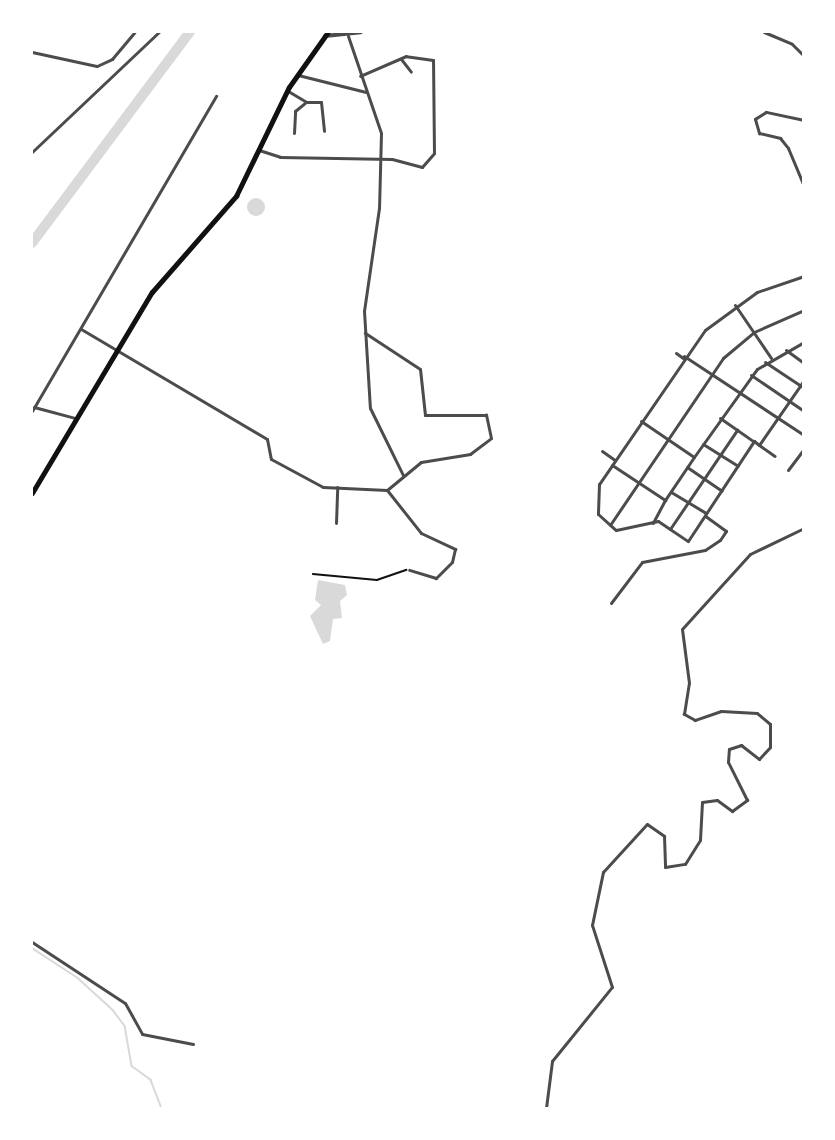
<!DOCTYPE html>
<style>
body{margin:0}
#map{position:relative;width:835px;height:1140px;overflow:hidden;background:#fff;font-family:"DM Sans",sans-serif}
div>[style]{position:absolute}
.water>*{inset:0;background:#d9d9d9}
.round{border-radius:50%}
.stream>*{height:1.5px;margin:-0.75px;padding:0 0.75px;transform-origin:0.75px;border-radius:0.75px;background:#d9d9d9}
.river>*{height:10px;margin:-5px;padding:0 5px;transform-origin:5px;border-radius:5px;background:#d9d9d9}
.path>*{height:1.5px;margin:-0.75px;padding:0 0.75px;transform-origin:0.75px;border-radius:0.75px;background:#111}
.minor>*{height:3px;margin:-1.5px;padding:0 1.5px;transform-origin:1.5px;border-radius:1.5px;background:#4c4c4c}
.tertiary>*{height:4px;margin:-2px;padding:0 2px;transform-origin:2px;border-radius:2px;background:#4c4c4c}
.trunk>*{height:5px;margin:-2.5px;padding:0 2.5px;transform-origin:2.5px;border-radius:2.5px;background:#111}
span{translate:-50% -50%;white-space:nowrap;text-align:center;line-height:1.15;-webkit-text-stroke:4.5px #fff;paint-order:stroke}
.frame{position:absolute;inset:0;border:33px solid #fff;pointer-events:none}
</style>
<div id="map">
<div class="water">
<i class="round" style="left:247px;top:198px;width:18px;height:18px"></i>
<i style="clip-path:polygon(318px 580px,345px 585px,347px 595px,340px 601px,342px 618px,333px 619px,330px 641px,323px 644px,310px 616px,321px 605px,315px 600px)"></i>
</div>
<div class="stream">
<i style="left:32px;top:948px;width:55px;rotate:33.1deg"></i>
<i style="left:78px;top:978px;width:47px;rotate:42.4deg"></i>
<i style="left:113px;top:1010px;width:20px;rotate:53deg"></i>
<i style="left:125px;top:1026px;width:41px;rotate:80.1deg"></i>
<i style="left:132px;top:1066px;width:24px;rotate:36deg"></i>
<i style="left:151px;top:1080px;width:30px;rotate:69deg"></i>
</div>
<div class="river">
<i style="left:32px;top:243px;width:264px;rotate:-53.2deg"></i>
</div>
<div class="path">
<i style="left:313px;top:574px;width:64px;rotate:5.4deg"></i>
<i style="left:377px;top:580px;width:31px;rotate:-19deg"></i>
</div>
<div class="minor">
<i style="left:764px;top:32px;width:30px;rotate:23deg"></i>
<i style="left:792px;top:44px;width:17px;rotate:45deg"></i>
<i style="left:348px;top:36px;width:102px;rotate:71.2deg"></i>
<i style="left:381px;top:133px;width:75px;rotate:91.5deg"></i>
<i style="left:379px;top:208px;width:104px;rotate:98.3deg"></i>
<i style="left:364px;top:311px;width:97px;rotate:86.5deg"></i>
<i style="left:370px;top:408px;width:75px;rotate:63.8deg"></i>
<i style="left:32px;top:52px;width:66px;rotate:12.2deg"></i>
<i style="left:97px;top:66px;width:17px;rotate:-25deg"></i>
<i style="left:112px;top:59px;width:35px;rotate:-50deg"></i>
<i style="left:401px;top:59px;width:16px;rotate:52deg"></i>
<i style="left:298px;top:75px;width:70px;rotate:14deg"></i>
<i style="left:288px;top:91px;width:21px;rotate:31deg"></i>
<i style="left:306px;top:102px;width:15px"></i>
<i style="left:321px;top:102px;width:29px;rotate:84deg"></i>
<i style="left:804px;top:120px;width:39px;rotate:-168deg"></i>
<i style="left:766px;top:112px;width:13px;rotate:148deg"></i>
<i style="left:755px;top:119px;width:15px;rotate:74deg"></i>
<i style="left:759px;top:133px;width:22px;rotate:13deg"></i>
<i style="left:780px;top:138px;width:13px;rotate:51deg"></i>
<i style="left:788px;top:148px;width:41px;rotate:67.2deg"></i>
<i style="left:294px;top:133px;width:22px;rotate:-87deg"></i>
<i style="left:295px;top:111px;width:14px;rotate:-39deg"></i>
<i style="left:259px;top:150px;width:22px;rotate:18deg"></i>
<i style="left:280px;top:157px;width:112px;rotate:1deg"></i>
<i style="left:392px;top:159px;width:31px;rotate:15deg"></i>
<i style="left:422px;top:167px;width:18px;rotate:-49deg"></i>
<i style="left:434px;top:153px;width:93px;rotate:-90.6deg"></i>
<i style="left:433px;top:60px;width:27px;rotate:-172deg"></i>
<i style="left:406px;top:56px;width:50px;rotate:156.5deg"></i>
<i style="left:32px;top:152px;width:175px;rotate:-43.4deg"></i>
<i style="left:804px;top:241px;width:36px;rotate:90deg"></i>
<i style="left:804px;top:276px;width:50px;rotate:161.2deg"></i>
<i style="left:757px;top:292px;width:64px;rotate:143.8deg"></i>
<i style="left:705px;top:330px;width:187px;rotate:124.5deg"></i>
<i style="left:599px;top:484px;width:30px;rotate:92deg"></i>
<i style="left:598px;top:514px;width:24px;rotate:42deg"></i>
<i style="left:616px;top:530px;width:43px;rotate:-12.1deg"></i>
<i style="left:658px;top:521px;width:36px;rotate:34deg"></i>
<i style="left:688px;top:541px;width:120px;rotate:-56.6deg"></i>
<i style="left:754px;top:441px;width:6px;rotate:39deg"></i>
<i style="left:759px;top:445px;width:79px;rotate:-55.3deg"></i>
<i style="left:735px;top:305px;width:64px;rotate:55.8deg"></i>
<i style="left:81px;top:329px;width:216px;rotate:30.6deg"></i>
<i style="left:267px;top:439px;width:20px;rotate:79deg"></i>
<i style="left:271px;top:459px;width:59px;rotate:28.3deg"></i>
<i style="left:323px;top:487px;width:64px;rotate:2.7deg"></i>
<i style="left:387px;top:490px;width:44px;rotate:-39.5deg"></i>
<i style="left:421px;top:462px;width:50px;rotate:-9.3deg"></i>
<i style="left:470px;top:454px;width:26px;rotate:-37deg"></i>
<i style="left:491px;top:438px;width:24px;rotate:-102deg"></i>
<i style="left:486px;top:415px;width:61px;rotate:180deg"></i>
<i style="left:425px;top:415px;width:46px;rotate:-96.2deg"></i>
<i style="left:420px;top:369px;width:66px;rotate:-146.8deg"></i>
<i style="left:786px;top:350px;width:22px;rotate:36deg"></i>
<i style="left:676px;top:353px;width:9px;rotate:36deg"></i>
<i style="left:684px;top:356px;width:144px;rotate:33.4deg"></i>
<i style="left:765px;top:362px;width:47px;rotate:33.7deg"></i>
<i style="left:751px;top:375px;width:64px;rotate:34.2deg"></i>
<i style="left:34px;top:407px;width:42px;rotate:15deg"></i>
<i style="left:32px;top:411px;width:365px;rotate:-59.7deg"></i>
<i style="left:720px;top:418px;width:40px;rotate:34.9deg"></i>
<i style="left:641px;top:421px;width:64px;rotate:34.2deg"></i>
<i style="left:694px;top:457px;width:52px;rotate:124deg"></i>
<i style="left:703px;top:444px;width:41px;rotate:32.2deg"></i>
<i style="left:759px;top:445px;width:19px;rotate:35deg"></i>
<i style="left:602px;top:451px;width:16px;rotate:35deg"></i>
<i style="left:694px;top:457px;width:108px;rotate:-54.4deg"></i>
<i style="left:757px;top:369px;width:54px;rotate:-29.9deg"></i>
<i style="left:612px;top:465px;width:64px;rotate:33.4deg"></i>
<i style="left:665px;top:500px;width:26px;rotate:118deg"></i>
<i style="left:687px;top:467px;width:42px;rotate:34.4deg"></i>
<i style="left:788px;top:470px;width:26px;rotate:-53deg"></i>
<i style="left:387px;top:490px;width:55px;rotate:51.7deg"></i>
<i style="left:421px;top:533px;width:38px;rotate:25deg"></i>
<i style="left:455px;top:549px;width:13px;rotate:103deg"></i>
<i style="left:452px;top:562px;width:23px;rotate:135deg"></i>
<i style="left:436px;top:578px;width:28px;rotate:-163deg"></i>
<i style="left:671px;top:492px;width:41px;rotate:31deg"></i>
<i style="left:336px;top:523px;width:36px;rotate:-88deg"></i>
<i style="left:610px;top:525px;width:202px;rotate:-55.9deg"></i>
<i style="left:723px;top:358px;width:40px;rotate:-40deg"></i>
<i style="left:754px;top:332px;width:55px;rotate:-23.7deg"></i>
<i style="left:670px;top:529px;width:120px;rotate:-55.9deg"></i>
<i style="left:611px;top:603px;width:51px;rotate:-52.9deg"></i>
<i style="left:642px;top:562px;width:64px;rotate:-10.8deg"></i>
<i style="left:705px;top:550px;width:18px;rotate:-34deg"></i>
<i style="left:720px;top:540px;width:11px;rotate:-56deg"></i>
<i style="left:726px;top:531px;width:26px;rotate:-144deg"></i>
<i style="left:32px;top:942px;width:111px;rotate:33.3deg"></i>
<i style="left:125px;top:1003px;width:35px;rotate:61deg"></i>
<i style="left:142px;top:1034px;width:52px;rotate:11.1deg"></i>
<i style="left:546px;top:1108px;width:47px;rotate:-82.7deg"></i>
<i style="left:552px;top:1061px;width:95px;rotate:-51deg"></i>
<i style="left:612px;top:987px;width:65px;rotate:-107.9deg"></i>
<i style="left:592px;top:925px;width:54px;rotate:-78.3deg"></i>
<i style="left:603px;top:872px;width:65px;rotate:-47.5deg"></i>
<i style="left:647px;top:824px;width:21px;rotate:35deg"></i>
<i style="left:664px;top:836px;width:31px;rotate:88deg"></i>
<i style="left:665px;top:867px;width:20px;rotate:-9deg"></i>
<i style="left:685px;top:864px;width:28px;rotate:-58deg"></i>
<i style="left:700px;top:840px;width:38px;rotate:-87deg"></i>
<i style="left:702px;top:802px;width:15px;rotate:-8deg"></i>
<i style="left:717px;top:800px;width:19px;rotate:36deg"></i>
<i style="left:732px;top:811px;width:19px;rotate:-36deg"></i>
<i style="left:747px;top:800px;width:42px;rotate:-116.6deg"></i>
<i style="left:728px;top:762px;width:13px;rotate:-86deg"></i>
<i style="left:729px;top:749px;width:13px;rotate:-18deg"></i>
<i style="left:741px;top:745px;width:23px;rotate:38deg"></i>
<i style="left:759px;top:759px;width:16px;rotate:-47deg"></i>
<i style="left:770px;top:747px;width:23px;rotate:-90deg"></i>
<i style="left:770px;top:724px;width:17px;rotate:-140deg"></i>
<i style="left:757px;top:713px;width:36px;rotate:-177deg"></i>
<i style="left:721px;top:711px;width:28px;rotate:161deg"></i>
<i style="left:695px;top:720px;width:13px;rotate:-151deg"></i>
<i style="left:684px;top:714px;width:31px;rotate:-81deg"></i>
<i style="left:689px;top:683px;width:54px;rotate:-97.4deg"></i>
<i style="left:682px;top:629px;width:101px;rotate:-47.8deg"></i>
<i style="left:750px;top:554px;width:60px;rotate:-25.7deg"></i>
</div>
<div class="tertiary">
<i style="left:325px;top:36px;width:36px;rotate:-6deg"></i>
</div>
<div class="trunk">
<i style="left:32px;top:493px;width:234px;rotate:-59.2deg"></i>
<i style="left:152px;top:292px;width:128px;rotate:-48.8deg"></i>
<i style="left:236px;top:196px;width:121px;rotate:-64.1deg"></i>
<i style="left:289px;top:87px;width:67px;rotate:-54.7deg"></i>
</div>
<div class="frame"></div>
</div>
